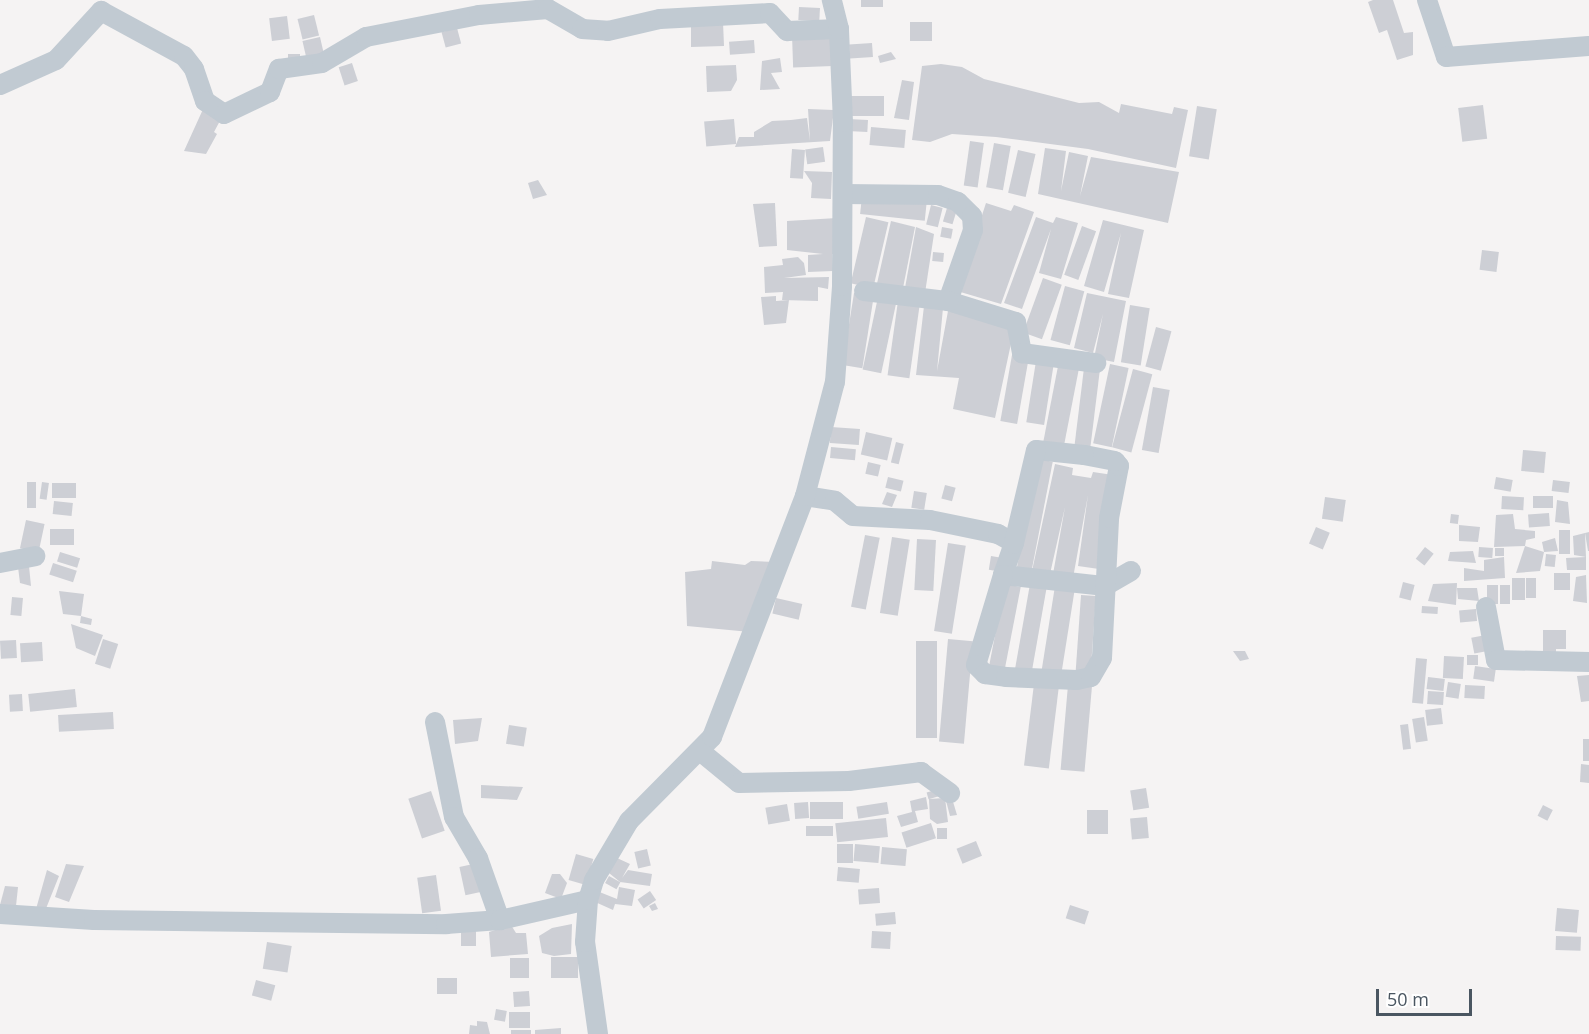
<!DOCTYPE html>
<style>
body{margin:0}
#map{position:relative;width:1589px;height:1034px;overflow:hidden;background:#f5f3f3;font-family:"Open Sans",sans-serif}
div>[style]{position:absolute}
.building>*{inset:0;background:#cdcfd5;transform-origin:0 0}
.minor>*{height:20px;margin:-10px;padding:0 10px;transform-origin:10px;border-radius:10px;background:#c1cad2}
span{translate:-50% -50%;white-space:nowrap;text-align:center;line-height:1.15;-webkit-text-stroke:5px #fff;paint-order:stroke}
.scale{position:absolute;left:1376px;top:989px;width:96px;height:27px;box-sizing:border-box;border:3px solid #4a5661;border-top:0;padding-left:8px;font-size:18px;line-height:21px;white-space:nowrap;color:#4a5661;-webkit-text-stroke:4px #fff;paint-order:stroke}
</style>
<div id="map">
<div class="building">
<i style="left:861px;top:0;width:22px;height:7px"></i>
<i style="clip-path:polygon(1373px 0,1393px 0,1404px 33px,1413px 32px,1413px 55px,1397px 60px,1387px 30px,1379px 33px,1368px 2px)"></i>
<i style="left:799px;top:7px;width:21px;height:13px;rotate:3deg"></i>
<i style="left:314px;top:15px;width:21px;height:17px;rotate:76deg"></i>
<i style="left:287px;top:16px;width:23px;height:18px;rotate:83deg"></i>
<i style="clip-path:polygon(723px 22px,724px 46px,691px 47px,691px 27px)"></i>
<i style="left:910px;top:22px;width:22px;height:19px"></i>
<i style="left:457px;top:28px;width:16px;height:16px;rotate:75deg"></i>
<i style="left:832px;top:34px;width:32px;height:40px;rotate:88deg"></i>
<i style="left:320px;top:37px;width:23px;height:18px;rotate:77deg"></i>
<i style="left:754px;top:40px;width:13px;height:25px;rotate:86deg"></i>
<i style="left:872px;top:43px;width:14px;height:23px;rotate:86deg"></i>
<i style="clip-path:polygon(891px 52px,896px 59px,880px 63px,878px 56px)"></i>
<i style="left:288px;top:54px;width:12px;height:8px"></i>
<i style="clip-path:polygon(780px 58px,782px 72px,771px 73px,780px 89px,760px 90px,762px 61px)"></i>
<i style="left:352px;top:63px;width:19px;height:14px;rotate:72deg"></i>
<i style="clip-path:polygon(941px 64px,962px 67px,984px 79px,1079px 103px,1099px 102px,1119px 113px,1121px 104px,1172px 114px,1174px 107px,1188px 110px,1176px 168px,1088px 149px,996px 137px,952px 134px,930px 142px,912px 140px,922px 66px)"></i>
<i style="clip-path:polygon(736px 65px,737px 80px,731px 91px,707px 92px,706px 66px)"></i>
<i style="clip-path:polygon(902px 80px,914px 82px,909px 120px,894px 118px)"></i>
<i style="left:846px;top:96px;width:38px;height:20px"></i>
<i style="left:1483px;top:105px;width:34px;height:25px;rotate:83deg"></i>
<i style="left:1197px;top:106px;width:20px;height:51px;rotate:9deg"></i>
<i style="clip-path:polygon(204px 107px,222px 117px,214px 132px,217px 134px,206px 154px,184px 151px)"></i>
<i style="clip-path:polygon(808px 109px,834px 110px,830px 141px,735px 147px,739px 137px,754px 137px,754px 132px,772px 121px,791px 120px,807px 118px,810px 141px)"></i>
<i style="left:734px;top:119px;width:25px;height:30px;rotate:85deg"></i>
<i style="left:848px;top:119px;width:20px;height:12px;rotate:3deg"></i>
<i style="left:871px;top:127px;width:35px;height:18px;rotate:5deg"></i>
<i style="left:970px;top:141px;width:14px;height:45px;rotate:8deg"></i>
<i style="left:994px;top:143px;width:17px;height:45px;rotate:10deg"></i>
<i style="left:823px;top:147px;width:15px;height:18px;rotate:82deg"></i>
<i style="clip-path:polygon(1045px 148px,1066px 151px,1061px 191px,1069px 152px,1088px 156px,1080px 196px,1091px 157px,1179px 172px,1168px 223px,1038px 194px)"></i>
<i style="left:792px;top:149px;width:13px;height:29px;rotate:4deg"></i>
<i style="left:1018px;top:150px;width:18px;height:44px;rotate:13deg"></i>
<i style="clip-path:polygon(804px 171px,832px 172px,831px 199px,811px 198px,812px 183px)"></i>
<i style="clip-path:polygon(538px 180px,547px 195px,533px 199px,528px 183px)"></i>
<i style="left:862px;top:196px;width:65px;height:18px;rotate:6deg"></i>
<i style="clip-path:polygon(775px 203px,777px 246px,759px 247px,753px 204px)"></i>
<i style="clip-path:polygon(986px 203px,1011px 211px,1014px 205px,1034px 212px,1001px 304px,957px 291px)"></i>
<i style="left:931px;top:205px;width:12px;height:20px;rotate:14deg"></i>
<i style="left:947px;top:208px;width:10px;height:14px;rotate:17deg"></i>
<i style="left:866px;top:217px;width:23px;height:68px;rotate:13deg"></i>
<i style="clip-path:polygon(1036px 217px,1053px 223px,1056px 217px,1078px 223px,1061px 279px,1039px 273px,1051px 229px,1022px 309px,1004px 303px)"></i>
<i style="clip-path:polygon(837px 218px,838px 254px,832px 254px,833px 271px,808px 272px,808px 255px,823px 254px,787px 250px,787px 221px)"></i>
<i style="clip-path:polygon(1103px 220px,1144px 230px,1129px 298px,1108px 294px,1121px 233px,1104px 292px,1084px 286px)"></i>
<i style="clip-path:polygon(891px 221px,915px 227px,903px 288px,876px 288px)"></i>
<i style="left:1082px;top:226px;width:15px;height:52px;rotate:20deg"></i>
<i style="clip-path:polygon(916px 227px,934px 234px,925px 293px,905px 288px)"></i>
<i style="left:942px;top:227px;width:11px;height:10px;rotate:10deg"></i>
<i style="left:1482px;top:250px;width:17px;height:20px;rotate:7deg"></i>
<i style="left:933px;top:252px;width:11px;height:9px;rotate:5deg"></i>
<i style="clip-path:polygon(798px 257px,804px 263px,806px 275px,784px 278px,829px 277px,828px 289px,818px 287px,818px 301px,782px 300px,783px 292px,765px 293px,764px 267px,783px 265px,782px 259px)"></i>
<i style="left:1043px;top:278px;width:20px;height:58px;rotate:20deg"></i>
<i style="left:1065px;top:286px;width:20px;height:56px;rotate:15deg"></i>
<i style="left:854px;top:293px;width:20px;height:73px;rotate:9deg"></i>
<i style="clip-path:polygon(1087px 293px,1126px 301px,1114px 362px,1094px 358px,1103px 314px,1093px 353px,1074px 348px)"></i>
<i style="clip-path:polygon(776px 296px,776px 301px,789px 300px,786px 323px,764px 325px,761px 297px)"></i>
<i style="left:878px;top:297px;width:19px;height:74px;rotate:12deg"></i>
<i style="left:898px;top:301px;width:22px;height:75px;rotate:8deg"></i>
<i style="left:1130px;top:305px;width:20px;height:58px;rotate:9deg"></i>
<i style="clip-path:polygon(924px 306px,943px 308px,937px 371px,948px 311px,1015px 325px,995px 418px,953px 409px,959px 378px,916px 375px)"></i>
<i style="left:1156px;top:327px;width:16px;height:41px;rotate:15deg"></i>
<i style="left:1012px;top:355px;width:17px;height:67px;rotate:10deg"></i>
<i style="left:1036px;top:361px;width:18px;height:62px;rotate:9deg"></i>
<i style="left:1059px;top:361px;width:21px;height:85px;rotate:11deg"></i>
<i style="left:1110px;top:364px;width:19px;height:81px;rotate:12deg"></i>
<i style="left:1084px;top:368px;width:16px;height:81px;rotate:7deg"></i>
<i style="left:1133px;top:369px;width:20px;height:81px;rotate:15deg"></i>
<i style="left:1153px;top:387px;width:17px;height:64px;rotate:10deg"></i>
<i style="left:831px;top:427px;width:29px;height:16px;rotate:4deg"></i>
<i style="left:866px;top:432px;width:27px;height:23px;rotate:13deg"></i>
<i style="left:896px;top:442px;width:8px;height:21px;rotate:14deg"></i>
<i style="left:831px;top:447px;width:25px;height:11px;rotate:5deg"></i>
<i style="left:1523px;top:450px;width:23px;height:21px;rotate:5deg"></i>
<i style="left:1038px;top:459px;width:15px;height:115px;rotate:11deg"></i>
<i style="left:868px;top:462px;width:13px;height:12px;rotate:13deg"></i>
<i style="clip-path:polygon(1055px 464px,1073px 468px,1072px 475px,1091px 478px,1093px 472px,1113px 475px,1099px 569px,1078px 566px,1088px 495px,1073px 578px,1053px 574px,1065px 507px,1050px 574px,1032px 571px)"></i>
<i style="left:888px;top:477px;width:16px;height:11px;rotate:14deg"></i>
<i style="left:1496px;top:477px;width:17px;height:12px;rotate:10deg"></i>
<i style="left:1553px;top:480px;width:17px;height:11px;rotate:7deg"></i>
<i style="left:27px;top:482px;width:9px;height:26px"></i>
<i style="left:42px;top:482px;width:7px;height:17px;rotate:8deg"></i>
<i style="left:76px;top:483px;width:15px;height:24px;rotate:90deg"></i>
<i style="left:945px;top:485px;width:11px;height:14px;rotate:15deg"></i>
<i style="left:914px;top:491px;width:13px;height:17px;rotate:9deg"></i>
<i style="clip-path:polygon(887px 492px,897px 495px,892px 507px,882px 504px)"></i>
<i style="left:1502px;top:496px;width:22px;height:13px;rotate:3deg"></i>
<i style="left:1553px;top:496px;width:12px;height:20px;rotate:90deg"></i>
<i style="left:1325px;top:497px;width:21px;height:22px;rotate:8deg"></i>
<i style="clip-path:polygon(1557px 500px,1568px 502px,1570px 524px,1555px 522px)"></i>
<i style="left:54px;top:501px;width:19px;height:13px;rotate:6deg"></i>
<i style="left:1549px;top:513px;width:13px;height:21px;rotate:86deg"></i>
<i style="left:1451px;top:514px;width:8px;height:9px;rotate:7deg"></i>
<i style="clip-path:polygon(1513px 514px,1515px 529px,1535px 531px,1535px 538px,1526px 540px,1525px 546px,1544px 552px,1540px 571px,1516px 573px,1525px 546px,1494px 547px,1496px 515px)"></i>
<i style="left:26px;top:520px;width:19px;height:29px;rotate:12deg"></i>
<i style="clip-path:polygon(1459px 525px,1480px 527px,1478px 542px,1459px 541px)"></i>
<i style="left:1316px;top:527px;width:15px;height:18px;rotate:23deg"></i>
<i style="left:50px;top:529px;width:24px;height:16px"></i>
<i style="left:1559px;top:530px;width:11px;height:24px"></i>
<i style="clip-path:polygon(1589px 532px,1589px 551px,1588px 551px,1585px 533px)"></i>
<i style="clip-path:polygon(1585px 533px,1586px 557px,1586px 570px,1567px 570px,1566px 558px,1586px 557px,1574px 555px,1573px 536px)"></i>
<i style="left:865px;top:535px;width:15px;height:73px;rotate:11deg"></i>
<i style="left:892px;top:537px;width:18px;height:77px;rotate:9deg"></i>
<i style="clip-path:polygon(1555px 538px,1558px 551px,1544px 552px,1542px 542px)"></i>
<i style="left:917px;top:539px;width:19px;height:51px;rotate:3deg"></i>
<i style="left:948px;top:543px;width:18px;height:89px;rotate:9deg"></i>
<i style="left:1425px;top:547px;width:11px;height:15px;rotate:38deg"></i>
<i style="left:1479px;top:547px;width:14px;height:10px;rotate:4deg"></i>
<i style="left:1495px;top:548px;width:9px;height:8px"></i>
<i style="clip-path:polygon(1473px 551px,1476px 563px,1448px 561px,1450px 552px)"></i>
<i style="left:60px;top:552px;width:21px;height:10px;rotate:17deg"></i>
<i style="left:1546px;top:554px;width:10px;height:12px;rotate:6deg"></i>
<i style="left:991px;top:556px;width:12px;height:14px;rotate:9deg"></i>
<i style="clip-path:polygon(1504px 557px,1505px 578px,1464px 581px,1464px 568px,1484px 571px,1484px 560px)"></i>
<i style="clip-path:polygon(712px 561px,745px 565px,751px 561px,776px 562px,750px 632px,687px 626px,685px 572px,711px 569px)"></i>
<i style="left:53px;top:563px;width:25px;height:12px;rotate:18deg"></i>
<i style="clip-path:polygon(29px 566px,31px 586px,20px 583px,18px 567px)"></i>
<i style="left:1554px;top:573px;width:16px;height:17px"></i>
<i style="clip-path:polygon(1586px 575px,1587px 603px,1573px 601px,1576px 577px)"></i>
<i style="left:1512px;top:578px;width:13px;height:22px"></i>
<i style="left:1526px;top:578px;width:10px;height:20px"></i>
<i style="left:1403px;top:582px;width:12px;height:16px;rotate:14deg"></i>
<i style="clip-path:polygon(1457px 583px,1456px 605px,1428px 601px,1433px 584px)"></i>
<i style="left:1005px;top:584px;width:16px;height:88px;rotate:11deg"></i>
<i style="left:1030px;top:584px;width:17px;height:88px;rotate:10deg"></i>
<i style="left:1487px;top:585px;width:11px;height:19px"></i>
<i style="left:1500px;top:585px;width:10px;height:19px"></i>
<i style="left:1055px;top:586px;width:20px;height:87px;rotate:9deg"></i>
<i style="clip-path:polygon(1457px 588px,1477px 588px,1479px 601px,1458px 599px)"></i>
<i style="clip-path:polygon(59px 591px,84px 594px,81px 616px,63px 614px)"></i>
<i style="left:1081px;top:595px;width:15px;height:77px;rotate:4deg"></i>
<i style="left:12px;top:597px;width:11px;height:18px;rotate:5deg"></i>
<i style="left:776px;top:598px;width:27px;height:16px;rotate:13deg"></i>
<i style="left:1422px;top:606px;width:16px;height:7px;rotate:4deg"></i>
<i style="left:1476px;top:609px;width:12px;height:17px;rotate:85deg"></i>
<i style="clip-path:polygon(81px 616px,92px 619px,91px 625px,80px 623px)"></i>
<i style="clip-path:polygon(71px 624px,103px 635px,95px 656px,76px 648px)"></i>
<i style="clip-path:polygon(1543px 630px,1566px 630px,1566px 649px,1556px 649px,1556px 658px,1543px 658px)"></i>
<i style="left:1486px;top:635px;width:16px;height:15px;rotate:79deg"></i>
<i style="left:103px;top:639px;width:16px;height:26px;rotate:18deg"></i>
<i style="left:948px;top:639px;width:25px;height:103px;rotate:5deg"></i>
<i style="left:16px;top:640px;width:18px;height:16px;rotate:87deg"></i>
<i style="left:916px;top:641px;width:21px;height:97px"></i>
<i style="left:42px;top:642px;width:19px;height:22px;rotate:87deg"></i>
<i style="clip-path:polygon(1233px 651px,1245px 651px,1249px 659px,1240px 661px)"></i>
<i style="left:1467px;top:655px;width:11px;height:10px"></i>
<i style="left:1444px;top:656px;width:20px;height:22px;rotate:3deg"></i>
<i style="left:1416px;top:658px;width:11px;height:45px;rotate:5deg"></i>
<i style="left:1475px;top:666px;width:21px;height:13px;rotate:8deg"></i>
<i style="clip-path:polygon(1589px 675px,1589px 701px,1581px 702px,1577px 676px)"></i>
<i style="left:1428px;top:677px;width:17px;height:12px;rotate:7deg"></i>
<i style="left:1448px;top:682px;width:13px;height:15px;rotate:9deg"></i>
<i style="left:1034px;top:684px;width:25px;height:82px;rotate:7deg"></i>
<i style="left:1068px;top:685px;width:24px;height:85px;rotate:5deg"></i>
<i style="left:1465px;top:685px;width:20px;height:13px;rotate:3deg"></i>
<i style="left:75px;top:689px;width:18px;height:47px;rotate:84deg"></i>
<i style="left:1428px;top:691px;width:16px;height:13px;rotate:4deg"></i>
<i style="left:22px;top:694px;width:17px;height:13px;rotate:87deg"></i>
<i style="left:1441px;top:708px;width:16px;height:16px;rotate:83deg"></i>
<i style="left:113px;top:712px;width:17px;height:55px;rotate:87deg"></i>
<i style="left:1424px;top:717px;width:24px;height:12px;rotate:81deg"></i>
<i style="clip-path:polygon(482px 718px,478px 741px,455px 744px,453px 720px)"></i>
<i style="left:1408px;top:724px;width:25px;height:8px;rotate:83deg"></i>
<i style="left:509px;top:725px;width:18px;height:19px;rotate:9deg"></i>
<i style="left:1589px;top:739px;width:22px;height:6px;rotate:90deg"></i>
<i style="clip-path:polygon(1581px 764px,1589px 765px,1589px 783px,1580px 782px)"></i>
<i style="clip-path:polygon(481px 785px,523px 787px,517px 800px,481px 798px)"></i>
<i style="left:942px;top:788px;width:7px;height:16px;rotate:74deg"></i>
<i style="left:1146px;top:788px;width:20px;height:16px;rotate:81deg"></i>
<i style="left:431px;top:791px;width:42px;height:24px;rotate:71deg"></i>
<i style="clip-path:polygon(951px 795px,957px 815px,950px 816px,945px 797px)"></i>
<i style="clip-path:polygon(926px 797px,928px 809px,915px 811px,918px 822px,901px 827px,897px 816px,912px 812px,910px 801px)"></i>
<i style="clip-path:polygon(945px 798px,948px 822px,937px 824px,930px 819px,929px 799px)"></i>
<i style="left:808px;top:802px;width:16px;height:14px;rotate:86deg"></i>
<i style="left:843px;top:802px;width:17px;height:33px;rotate:90deg"></i>
<i style="left:887px;top:802px;width:12px;height:31px;rotate:81deg"></i>
<i style="left:787px;top:804px;width:17px;height:22px;rotate:80deg"></i>
<i style="left:1543px;top:805px;width:11px;height:12px;rotate:27deg"></i>
<i style="left:1087px;top:810px;width:21px;height:24px"></i>
<i style="left:1147px;top:817px;width:21px;height:17px;rotate:85deg"></i>
<i style="left:886px;top:818px;width:19px;height:51px;rotate:84deg"></i>
<i style="left:931px;top:823px;width:16px;height:31px;rotate:72deg"></i>
<i style="left:833px;top:826px;width:10px;height:27px;rotate:90deg"></i>
<i style="left:937px;top:828px;width:10px;height:11px"></i>
<i style="left:976px;top:841px;width:16px;height:21px;rotate:68deg"></i>
<i style="left:837px;top:844px;width:16px;height:19px"></i>
<i style="left:855px;top:844px;width:25px;height:17px;rotate:5deg"></i>
<i style="left:882px;top:847px;width:25px;height:17px;rotate:5deg"></i>
<i style="left:647px;top:849px;width:17px;height:13px;rotate:77deg"></i>
<i style="left:576px;top:854px;width:18px;height:27px;rotate:16deg"></i>
<i style="clip-path:polygon(617px 858px,630px 864px,622px 878px,628px 870px,652px 874px,650px 886px,620px 882px,609px 873px)"></i>
<i style="left:478px;top:863px;width:29px;height:19px;rotate:78deg"></i>
<i style="clip-path:polygon(66px 864px,84px 866px,69px 902px,55px 897px)"></i>
<i style="left:838px;top:867px;width:22px;height:14px;rotate:5deg"></i>
<i style="clip-path:polygon(47px 870px,59px 876px,45px 911px,36px 909px)"></i>
<i style="clip-path:polygon(552px 874px,560px 874px,567px 883px,561px 899px,545px 893px)"></i>
<i style="left:436px;top:875px;width:36px;height:19px;rotate:82deg"></i>
<i style="left:609px;top:876px;width:13px;height:8px;rotate:29deg"></i>
<i style="clip-path:polygon(5px 886px,18px 887px,16px 906px,0 905px)"></i>
<i style="clip-path:polygon(619px 887px,635px 890px,632px 906px,615px 904px,613px 910px,593px 901px,597px 891px,617px 899px)"></i>
<i style="left:879px;top:888px;width:15px;height:21px;rotate:86deg"></i>
<i style="left:650px;top:891px;width:11px;height:15px;rotate:56deg"></i>
<i style="clip-path:polygon(655px 903px,658px 909px,652px 911px,649px 906px)"></i>
<i style="left:1070px;top:905px;width:20px;height:14px;rotate:18deg"></i>
<i style="left:1557px;top:908px;width:22px;height:23px;rotate:5deg"></i>
<i style="left:895px;top:912px;width:12px;height:20px;rotate:85deg"></i>
<i style="clip-path:polygon(572px 924px,571px 954px,554px 956px,542px 953px,539px 936px,552px 928px)"></i>
<i style="clip-path:polygon(511px 925px,516px 933px,526px 933px,528px 954px,491px 957px,489px 932px)"></i>
<i style="left:476px;top:931px;width:15px;height:15px;rotate:90deg"></i>
<i style="left:872px;top:931px;width:19px;height:17px;rotate:3deg"></i>
<i style="left:1556px;top:936px;width:25px;height:14px;rotate:2deg"></i>
<i style="left:267px;top:942px;width:25px;height:27px;rotate:9deg"></i>
<i style="left:578px;top:957px;width:21px;height:27px;rotate:90deg"></i>
<i style="left:510px;top:958px;width:19px;height:20px"></i>
<i style="left:457px;top:978px;width:16px;height:20px;rotate:90deg"></i>
<i style="left:256px;top:980px;width:20px;height:16px;rotate:15deg"></i>
<i style="left:529px;top:991px;width:15px;height:16px;rotate:86deg"></i>
<i style="left:496px;top:1009px;width:11px;height:11px;rotate:10deg"></i>
<i style="left:530px;top:1012px;width:16px;height:21px;rotate:90deg"></i>
<i style="clip-path:polygon(477px 1021px,487px 1022px,490px 1034px,469px 1034px,470px 1025px,477px 1026px)"></i>
<i style="clip-path:polygon(561px 1028px,561px 1034px,535px 1034px,535px 1030px)"></i>
<i style="left:511px;top:1030px;width:20px;height:4px"></i>
</div>
<div class="minor">
<i style="left:1427px;top:0;width:60px;rotate:71.6deg"></i>
<i style="left:1446px;top:57px;width:143px;rotate:-4.4deg"></i>
<i style="left:0;top:85px;width:61px;rotate:-24.1deg"></i>
<i style="left:56px;top:60px;width:67px;rotate:-47.4deg"></i>
<i style="left:101px;top:11px;width:94px;rotate:28.5deg"></i>
<i style="left:184px;top:56px;width:16px;rotate:52deg"></i>
<i style="left:194px;top:69px;width:34px;rotate:71deg"></i>
<i style="left:205px;top:101px;width:23px;rotate:34deg"></i>
<i style="left:224px;top:114px;width:51px;rotate:-25.6deg"></i>
<i style="left:270px;top:92px;width:25px;rotate:-69deg"></i>
<i style="left:279px;top:69px;width:43px;rotate:-7.9deg"></i>
<i style="left:322px;top:63px;width:51px;rotate:-30.6deg"></i>
<i style="left:366px;top:37px;width:115px;rotate:-11deg"></i>
<i style="left:479px;top:15px;width:69px;rotate:-5deg"></i>
<i style="left:548px;top:9px;width:39px;rotate:30deg"></i>
<i style="left:582px;top:29px;width:26px;rotate:4deg"></i>
<i style="left:608px;top:31px;width:53px;rotate:-13deg"></i>
<i style="left:660px;top:19px;width:110px;rotate:-3.1deg"></i>
<i style="left:770px;top:13px;width:25px;rotate:47deg"></i>
<i style="left:787px;top:31px;width:52px;rotate:-2.2deg"></i>
<i style="left:843px;top:194px;width:95px;rotate:0.6deg"></i>
<i style="left:938px;top:195px;width:21px;rotate:19deg"></i>
<i style="left:958px;top:202px;width:20px;rotate:45deg"></i>
<i style="left:972px;top:216px;width:14px;rotate:86deg"></i>
<i style="left:973px;top:230px;width:75px;rotate:109.4deg"></i>
<i style="left:948px;top:301px;width:71px;rotate:17.2deg"></i>
<i style="left:1016px;top:322px;width:32px;rotate:79deg"></i>
<i style="left:1022px;top:353px;width:75px;rotate:7.7deg"></i>
<i style="left:864px;top:291px;width:85px;rotate:6.8deg"></i>
<i style="left:805px;top:496px;width:30px;rotate:9deg"></i>
<i style="left:835px;top:501px;width:23px;rotate:40deg"></i>
<i style="left:853px;top:516px;width:77px;rotate:3deg"></i>
<i style="left:930px;top:520px;width:69px;rotate:11.6deg"></i>
<i style="left:998px;top:534px;width:18px;rotate:29deg"></i>
<i style="left:1014px;top:543px;width:34px;rotate:109deg"></i>
<i style="left:1003px;top:575px;width:103px;rotate:6.2deg"></i>
<i style="left:1105px;top:586px;width:30px;rotate:-30deg"></i>
<i style="left:0;top:563px;width:36px;rotate:-11deg"></i>
<i style="left:1003px;top:575px;width:94px;rotate:106.7deg"></i>
<i style="left:976px;top:665px;width:13px;rotate:45deg"></i>
<i style="left:985px;top:674px;width:21px;rotate:8deg"></i>
<i style="left:1006px;top:677px;width:71px;rotate:2.4deg"></i>
<i style="left:1077px;top:680px;width:14px;rotate:-12deg"></i>
<i style="left:1091px;top:677px;width:22px;rotate:-60deg"></i>
<i style="left:1102px;top:658px;width:140px;rotate:-87.1deg"></i>
<i style="left:1109px;top:518px;width:53px;rotate:-79.1deg"></i>
<i style="left:1119px;top:466px;width:6px;rotate:-129deg"></i>
<i style="left:1115px;top:461px;width:32px;rotate:-169deg"></i>
<i style="left:1084px;top:455px;width:48px;rotate:-174.1deg"></i>
<i style="left:1036px;top:450px;width:96px;rotate:103.3deg"></i>
<i style="left:1486px;top:607px;width:54px;rotate:79.3deg"></i>
<i style="left:1496px;top:660px;width:93px;rotate:1.2deg"></i>
<i style="left:435px;top:722px;width:97px;rotate:78.7deg"></i>
<i style="left:454px;top:817px;width:48px;rotate:59.7deg"></i>
<i style="left:478px;top:858px;width:66px;rotate:70.5deg"></i>
<i style="left:700px;top:751px;width:50px;rotate:39.4deg"></i>
<i style="left:739px;top:783px;width:110px;rotate:-1deg"></i>
<i style="left:849px;top:781px;width:73px;rotate:-7.1deg"></i>
<i style="left:921px;top:772px;width:36px;rotate:36deg"></i>
<i style="left:0;top:914px;width:94px;rotate:3.7deg"></i>
<i style="left:94px;top:920px;width:352px;rotate:0.7deg"></i>
<i style="left:446px;top:924px;width:54px;rotate:-4.2deg"></i>
<i style="left:500px;top:920px;width:90px;rotate:-12.8deg"></i>
<i style="left:598px;top:1034px;width:93px;rotate:-98deg"></i>
<i style="left:585px;top:942px;width:42px;rotate:-85.9deg"></i>
<i style="left:588px;top:900px;width:21px;rotate:-73deg"></i>
<i style="left:594px;top:880px;width:69px;rotate:-59.3deg"></i>
<i style="left:629px;top:821px;width:118px;rotate:-45.3deg"></i>
<i style="left:712px;top:737px;width:258px;rotate:-68.9deg"></i>
<i style="left:805px;top:496px;width:118px;rotate:-75.3deg"></i>
<i style="left:835px;top:382px;width:96px;rotate:-85.8deg"></i>
<i style="left:842px;top:286px;width:164px;rotate:-89.7deg"></i>
<i style="left:843px;top:122px;width:93px;rotate:-92.5deg"></i>
<i style="left:839px;top:29px;width:30px;rotate:-104deg"></i>
</div>
<div class="scale">50 m</div>
</div>
